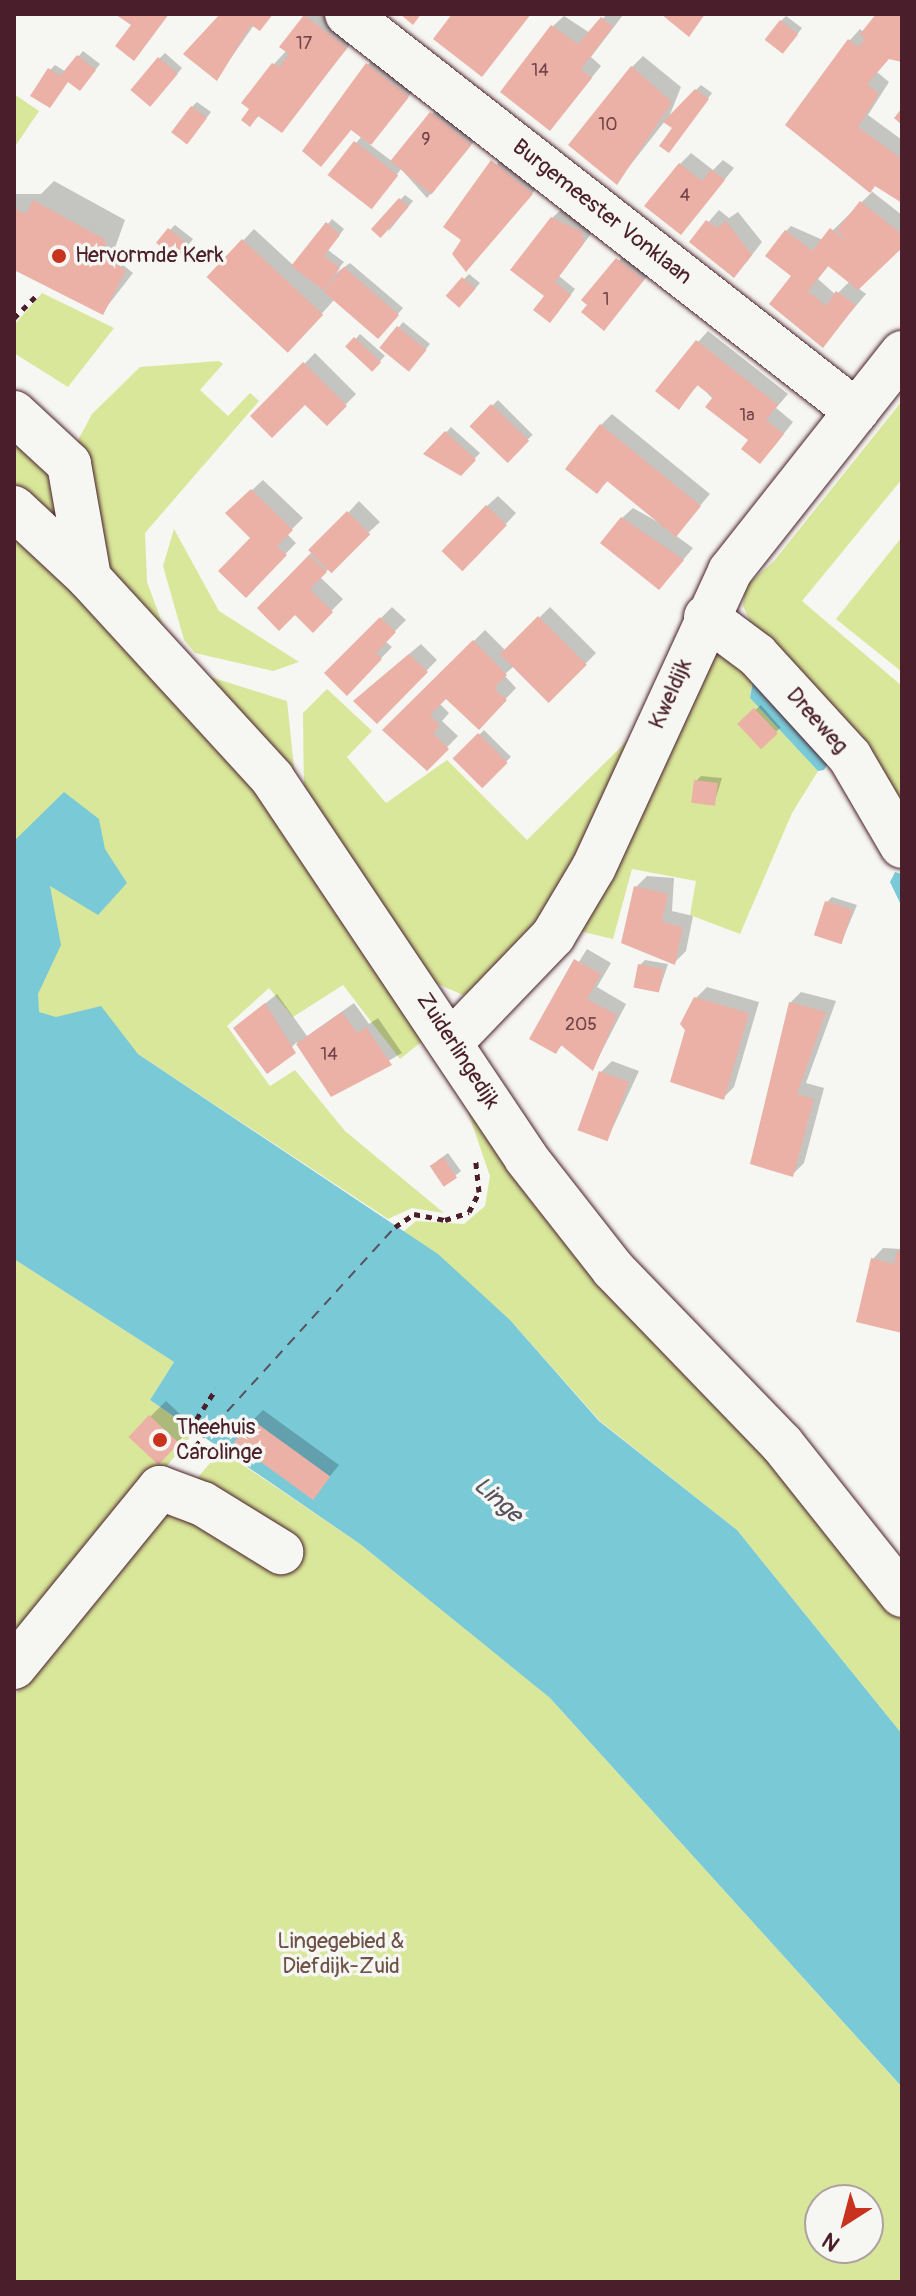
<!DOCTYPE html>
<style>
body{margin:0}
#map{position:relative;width:916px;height:2296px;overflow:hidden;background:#f6f6f2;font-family:Pangolin,sans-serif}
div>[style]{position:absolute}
.green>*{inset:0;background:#d9e79a}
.water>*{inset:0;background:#7ac9d7}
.shadow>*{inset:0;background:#0003;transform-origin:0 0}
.ferry>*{height:2px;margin-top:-1px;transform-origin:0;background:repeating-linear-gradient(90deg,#58525f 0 10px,transparent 0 18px)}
.building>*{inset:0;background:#ebb1a6;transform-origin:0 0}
.path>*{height:5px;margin-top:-2.5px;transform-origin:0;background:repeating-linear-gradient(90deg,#4a1f2b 0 6px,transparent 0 12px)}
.roads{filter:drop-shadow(0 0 2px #4a1f2b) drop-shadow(0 0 2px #4a1f2b)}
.minor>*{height:44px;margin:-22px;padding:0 22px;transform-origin:22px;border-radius:22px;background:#f6f6f2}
.dots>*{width:22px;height:22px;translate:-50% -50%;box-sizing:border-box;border:4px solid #f6f6f2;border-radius:50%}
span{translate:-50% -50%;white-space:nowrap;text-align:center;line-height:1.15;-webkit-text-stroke:7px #f6f6f2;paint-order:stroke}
.number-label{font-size:18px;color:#72444a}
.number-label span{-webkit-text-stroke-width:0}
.street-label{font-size:22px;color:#4a1f2b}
.poi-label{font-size:22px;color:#4a1f2b}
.left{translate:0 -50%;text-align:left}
.park-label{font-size:22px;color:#6e5147}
.water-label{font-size:24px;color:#58525f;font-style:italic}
.frame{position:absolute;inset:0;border:16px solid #4a1f2b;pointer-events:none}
.north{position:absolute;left:804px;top:2184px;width:80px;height:80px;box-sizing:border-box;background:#f6f6f2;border:2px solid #b1a0a2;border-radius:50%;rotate:216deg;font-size:22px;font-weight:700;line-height:32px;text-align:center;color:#4a1f2b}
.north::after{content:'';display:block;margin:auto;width:28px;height:36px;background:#c8321e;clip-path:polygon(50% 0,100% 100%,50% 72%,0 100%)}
</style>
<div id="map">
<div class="green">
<i style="clip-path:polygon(14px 94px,39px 111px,14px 148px)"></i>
<i style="clip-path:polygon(42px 293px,114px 328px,68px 387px,14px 353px,14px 325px)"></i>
<i style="clip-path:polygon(219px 361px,223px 364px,200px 390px,228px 416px,250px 393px,259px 401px,145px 533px,147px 582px,164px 628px,100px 568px,78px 440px,92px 414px,140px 367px)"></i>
<i style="clip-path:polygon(902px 401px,902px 479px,802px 601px,902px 686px,902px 814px,754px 630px,743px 606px,745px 587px,774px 561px)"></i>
<i style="clip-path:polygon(14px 433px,50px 463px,76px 536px,14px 489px)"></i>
<i style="clip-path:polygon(14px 529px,242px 766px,425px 1039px,400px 1059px,343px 985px,293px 1017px,269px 988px,227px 1026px,270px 1086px,295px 1070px,345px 1131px,444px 1213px,412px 1208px,388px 1219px,138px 1054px,118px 1034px,41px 1015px,14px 992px)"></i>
<i style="clip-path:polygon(174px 529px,219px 611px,299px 662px,273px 671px,195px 653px,184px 640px,163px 566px)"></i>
<i style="clip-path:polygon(902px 537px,902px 672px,836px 619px)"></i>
<i style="clip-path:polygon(717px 649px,754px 664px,750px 698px,818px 771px,792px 813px,740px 934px,690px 915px,696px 881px,632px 869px,613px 939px,575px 930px)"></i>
<i style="clip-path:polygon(207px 676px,287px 701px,295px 777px)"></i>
<i style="clip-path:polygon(327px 689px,372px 731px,347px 757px,386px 803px,447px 760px,527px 840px,641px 727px,560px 895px,487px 987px,463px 995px,433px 982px,304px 795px,303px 713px)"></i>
<i style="clip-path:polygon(461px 1092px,902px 1615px,902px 1734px,737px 1530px,600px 1421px,510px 1320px,403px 1232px,416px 1221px,464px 1224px,485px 1206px,490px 1176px)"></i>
<i style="clip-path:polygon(14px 1259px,174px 1362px,150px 1400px,195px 1431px,14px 1657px)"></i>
<i style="clip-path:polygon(evenodd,221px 1450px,360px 1544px,550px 1698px,901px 2086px,902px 2282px,14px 2282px,14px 1696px,221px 1450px,820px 2200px,868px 2200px,868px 2248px,820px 2248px,820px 2200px)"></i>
</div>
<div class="water">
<i style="clip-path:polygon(753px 680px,831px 758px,824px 770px,818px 771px,750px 698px)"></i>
<i style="clip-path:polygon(64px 792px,99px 819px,105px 849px,127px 883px,98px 915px,50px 886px,61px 945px,38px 994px,39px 1012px,56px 1017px,101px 1006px,138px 1054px,438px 1254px,510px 1320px,599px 1421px,737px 1530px,902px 1734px,902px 2087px,550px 1698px,360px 1544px,150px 1400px,174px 1362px,14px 1259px,14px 841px)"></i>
<i style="clip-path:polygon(895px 872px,902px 874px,902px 907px,890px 882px)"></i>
</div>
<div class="shadow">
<i style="clip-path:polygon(221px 14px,273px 14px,259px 29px,254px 25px,217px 78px)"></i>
<i style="clip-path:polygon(308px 14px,328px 14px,357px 36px,281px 131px,260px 115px,250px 124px,274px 64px,287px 50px,282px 46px)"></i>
<i style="clip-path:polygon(607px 14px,623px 15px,591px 57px,601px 66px,560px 117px,553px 26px,564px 16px,590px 33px)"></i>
<i style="clip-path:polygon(evenodd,879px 14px,902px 14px,902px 59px,890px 57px,877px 72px,889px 82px,868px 115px,902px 140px,902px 201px,875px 184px,870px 190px,902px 215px,902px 243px,858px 288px,866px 294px,823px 345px,794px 275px,786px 231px,791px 226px,823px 240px,872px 192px,788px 125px,850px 40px,860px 29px,867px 35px,879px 14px,829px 265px,850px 281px,836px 295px,818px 279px,829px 265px)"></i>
<i style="clip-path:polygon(786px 16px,802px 28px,788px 46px,781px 21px)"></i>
<i style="clip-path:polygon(83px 51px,100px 64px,85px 83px,69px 80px,54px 100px,50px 70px,55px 65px,66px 72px)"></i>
<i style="clip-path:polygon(165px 53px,182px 68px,156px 99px,160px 58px)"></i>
<i style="clip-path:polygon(378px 54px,418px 85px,369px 144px,393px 162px,442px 102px,481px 133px,427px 198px,401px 169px,376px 202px,330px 174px,362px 136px,368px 65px)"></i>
<i style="clip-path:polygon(643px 56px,681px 87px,669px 117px,701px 85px,712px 93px,674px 145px,675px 128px,665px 121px,617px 182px,632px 67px)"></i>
<i style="clip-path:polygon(197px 102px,211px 112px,192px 137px,192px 107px)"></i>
<i style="clip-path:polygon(503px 151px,542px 182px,467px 269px,464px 240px)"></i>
<i style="clip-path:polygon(691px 153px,713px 170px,723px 160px,734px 168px,681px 233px,680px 164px)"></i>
<i style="clip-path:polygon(54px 181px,125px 220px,112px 256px,133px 273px,102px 313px,14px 258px,14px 194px,41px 194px)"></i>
<i style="clip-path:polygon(405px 195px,413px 201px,388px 232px,400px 200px)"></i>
<i style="clip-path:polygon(564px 207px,594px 230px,559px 276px,575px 289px,555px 316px,546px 296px,552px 218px)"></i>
<i style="clip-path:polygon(719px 210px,729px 218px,738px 212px,762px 242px,745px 264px,692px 241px)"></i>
<i style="clip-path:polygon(332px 219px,344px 229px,328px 250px,344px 262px,333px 275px,350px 263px,403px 308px,382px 333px,334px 300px,298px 340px,209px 277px,254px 229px,294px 266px)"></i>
<i style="clip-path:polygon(175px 225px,193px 239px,182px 253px,170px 230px)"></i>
<i style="clip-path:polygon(628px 248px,654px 268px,604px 328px,590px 304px)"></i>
<i style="clip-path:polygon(469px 274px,480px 283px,465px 300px,464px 279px)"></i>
<i style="clip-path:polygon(403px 322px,430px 344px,414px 364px,382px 348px)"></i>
<i style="clip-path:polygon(708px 331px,788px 394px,776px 408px,793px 422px,771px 450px,750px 440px,699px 384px,678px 407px,698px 342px)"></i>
<i style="left:360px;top:334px;width:33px;height:18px;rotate:41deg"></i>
<i style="clip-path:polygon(315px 353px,356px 394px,327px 424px,305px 402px,253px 416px)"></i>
<i style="left:498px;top:400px;width:49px;height:37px;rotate:45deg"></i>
<i style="clip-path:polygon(612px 414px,710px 494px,675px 535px,693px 548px,669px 577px,622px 518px,633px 508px,667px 527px,609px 480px,597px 491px,601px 425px)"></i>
<i style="clip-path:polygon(451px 427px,480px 453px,460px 474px,426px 454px)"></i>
<i style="clip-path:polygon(263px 480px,303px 518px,287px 534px,296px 543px,246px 595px,253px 538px,239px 502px)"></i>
<i style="clip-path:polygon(498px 496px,516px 513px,475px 558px,487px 506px)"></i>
<i style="clip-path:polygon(359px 501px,380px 522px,320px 577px,343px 599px,313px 630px,295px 612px,260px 608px)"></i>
<i style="clip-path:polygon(392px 607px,406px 620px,385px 641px,392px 647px,347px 693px,327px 673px)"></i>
<i style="clip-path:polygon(550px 607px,596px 653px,549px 701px,514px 666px,504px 675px,516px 688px,479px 727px,446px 696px,439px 703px,449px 713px,442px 721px,458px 736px,427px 768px,385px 730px,485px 630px,506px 651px)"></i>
<i style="clip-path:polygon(421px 644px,437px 660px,377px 721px,366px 690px)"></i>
<i style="left:761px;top:705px;width:30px;height:28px;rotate:49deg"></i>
<i style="left:484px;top:730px;width:38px;height:40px;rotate:45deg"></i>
<i style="clip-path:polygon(701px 776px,722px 778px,714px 804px,696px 781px)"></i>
<i style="clip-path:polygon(647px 876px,674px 878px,672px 911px,693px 916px,686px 951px,675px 962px,636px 887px)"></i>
<i style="clip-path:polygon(832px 897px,857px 905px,842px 941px,827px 902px)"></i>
<i style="clip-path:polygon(587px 949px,611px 963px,597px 987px,626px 1004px,593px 1068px,563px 1044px,556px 1052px,531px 1038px)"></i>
<i style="clip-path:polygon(645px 960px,668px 964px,659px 991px,640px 965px)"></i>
<i style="clip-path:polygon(707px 987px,759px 1002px,734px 1087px,723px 1098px,696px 998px)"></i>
<i style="clip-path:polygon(801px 992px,836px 1001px,806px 1083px,824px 1088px,804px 1163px,793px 1174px,790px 1003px)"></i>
<i style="clip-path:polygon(277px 994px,307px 1036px,354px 1003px,369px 1024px,378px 1018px,402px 1053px,332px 1094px,297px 1042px,267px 1071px,235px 1028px)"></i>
<i style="clip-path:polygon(612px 1061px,639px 1071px,607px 1140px,601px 1072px)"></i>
<i style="clip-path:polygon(448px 1153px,461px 1171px,445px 1184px,437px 1161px)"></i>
<i style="clip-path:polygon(883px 1248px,902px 1249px,902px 1331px,872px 1260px)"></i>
<i style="clip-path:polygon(166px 1401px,193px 1426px,175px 1445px,150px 1417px)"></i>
<i style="clip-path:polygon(263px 1410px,339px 1465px,312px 1498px,252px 1421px)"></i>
</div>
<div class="ferry">
<i style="left:203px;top:1438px;width:285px;rotate:-47.7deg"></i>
</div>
<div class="building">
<i style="clip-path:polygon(115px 14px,169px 14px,134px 61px,115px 46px,131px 25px)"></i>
<i style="clip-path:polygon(220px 14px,273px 14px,260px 31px,251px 25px,217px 81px,183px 54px)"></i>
<i style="clip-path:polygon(400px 14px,421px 14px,413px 25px)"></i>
<i style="clip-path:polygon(452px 14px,531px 14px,482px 77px,433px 39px)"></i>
<i style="clip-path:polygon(661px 14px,705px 14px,689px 37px)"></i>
<i style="clip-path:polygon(876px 14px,902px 14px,902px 62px,889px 59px,867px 84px,879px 94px,858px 127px,902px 159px,902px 203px,875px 186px,870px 193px,785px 125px,848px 39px,858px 47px,865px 39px,860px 34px)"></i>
<i style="clip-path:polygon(304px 15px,347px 48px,282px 133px,258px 116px,250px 127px,241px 120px,249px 109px,241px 103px,272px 63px,279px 67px,289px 54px,279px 47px)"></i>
<i style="clip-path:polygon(601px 17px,613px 27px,581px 69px,592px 78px,550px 131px,500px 92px,551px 25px,578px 44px)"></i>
<i style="left:780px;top:20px;width:23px;height:25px;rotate:38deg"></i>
<i style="clip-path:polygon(77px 55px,96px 70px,80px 91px,68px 82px,50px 108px,30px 96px,48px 68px,60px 76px)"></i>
<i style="left:158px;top:57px;width:26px;height:43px;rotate:40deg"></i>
<i style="clip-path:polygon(366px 63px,409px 97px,371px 145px,351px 130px,321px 167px,302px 151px)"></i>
<i style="clip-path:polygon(631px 66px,672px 102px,617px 185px,568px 145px)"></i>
<i style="clip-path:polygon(695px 89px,709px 99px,669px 153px,659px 146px,672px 128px,663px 122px)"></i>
<i style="left:191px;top:106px;width:20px;height:33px;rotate:37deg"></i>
<i style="clip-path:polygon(902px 108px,902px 125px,894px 118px)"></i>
<i style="left:430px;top:112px;width:53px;height:63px;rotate:39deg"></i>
<i style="left:354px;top:141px;width:56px;height:43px;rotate:38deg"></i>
<i style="clip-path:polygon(491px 160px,533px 194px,466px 272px,452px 254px,461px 240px,443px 227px)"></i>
<i style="clip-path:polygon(679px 163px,702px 181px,711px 169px,725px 180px,681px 235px,644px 206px)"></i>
<i style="left:399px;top:198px;width:13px;height:42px;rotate:42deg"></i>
<i style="clip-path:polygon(33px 200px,106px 240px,103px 258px,126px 270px,103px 315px,14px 270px,14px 208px,26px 214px)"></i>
<i style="clip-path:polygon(860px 201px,902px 234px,902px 248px,858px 290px,828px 266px,808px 291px,826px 306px,836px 291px,856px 305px,823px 348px,769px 304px,791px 276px,765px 256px,785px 230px,812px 251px,830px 228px,847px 242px,837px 230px)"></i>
<i style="clip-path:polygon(551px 217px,582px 232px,584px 243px,555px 282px,571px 295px,550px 323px,533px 310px,544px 296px,510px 270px)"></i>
<i style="clip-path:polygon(706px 220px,717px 228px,726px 221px,752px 255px,734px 278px,689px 242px)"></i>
<i style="clip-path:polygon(326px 222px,340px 235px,324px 256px,340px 268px,323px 290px,291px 266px)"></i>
<i style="left:168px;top:228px;width:27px;height:19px;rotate:39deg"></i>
<i style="left:242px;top:239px;width:111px;height:52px;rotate:43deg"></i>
<i style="clip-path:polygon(616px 258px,644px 280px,604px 331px,581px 312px,587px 305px,581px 300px)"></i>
<i style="left:344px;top:267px;width:73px;height:32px;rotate:41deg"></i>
<i style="left:462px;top:277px;width:18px;height:25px;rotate:41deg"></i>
<i style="left:397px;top:326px;width:38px;height:28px;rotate:39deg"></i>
<i style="left:354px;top:337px;width:37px;height:13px;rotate:43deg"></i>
<i style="clip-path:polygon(696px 340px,778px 405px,766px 420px,784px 434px,760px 464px,741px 449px,748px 440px,705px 407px,713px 397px,697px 385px,679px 410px,655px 391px)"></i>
<i style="clip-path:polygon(303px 362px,347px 406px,327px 426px,305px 405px,272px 438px,250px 416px)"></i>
<i style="left:491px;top:404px;width:53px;height:31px;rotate:44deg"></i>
<i style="clip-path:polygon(600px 424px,701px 506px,676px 537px,607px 481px,597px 494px,565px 469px)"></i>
<i style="clip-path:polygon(445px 431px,476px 460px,461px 476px,423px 454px)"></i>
<i style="clip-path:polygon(251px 489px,293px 530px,277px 546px,287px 555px,246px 598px,218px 571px,250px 538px,225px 513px)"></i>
<i style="left:486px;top:505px;width:29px;height:64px;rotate:44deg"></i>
<i style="left:347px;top:511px;width:33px;height:55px;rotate:45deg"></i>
<i style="clip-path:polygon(621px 517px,684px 560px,659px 590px,600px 543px)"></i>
<i style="clip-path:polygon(309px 555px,327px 572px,310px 589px,333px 612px,313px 633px,295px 615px,279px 631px,257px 608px)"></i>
<i style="left:538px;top:616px;width:69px;height:54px;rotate:45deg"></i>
<i style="clip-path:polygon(380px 617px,396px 632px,376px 653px,382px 659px,347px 696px,324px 673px)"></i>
<i style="clip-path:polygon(473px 640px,507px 675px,494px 688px,507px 700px,479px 730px,446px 699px,430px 715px,440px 725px,433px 733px,449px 749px,427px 771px,382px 730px)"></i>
<i style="clip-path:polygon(409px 654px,428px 672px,377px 724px,353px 701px)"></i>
<i style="left:754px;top:708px;width:35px;height:23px;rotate:47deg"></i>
<i style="left:478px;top:733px;width:42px;height:36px;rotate:45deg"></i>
<i style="left:694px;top:780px;width:24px;height:23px;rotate:7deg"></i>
<i style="clip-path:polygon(634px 886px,668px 894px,662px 922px,683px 927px,675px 965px,621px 943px)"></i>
<i style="left:825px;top:901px;width:29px;height:36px;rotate:18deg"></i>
<i style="clip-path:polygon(574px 959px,601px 974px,587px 999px,617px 1015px,593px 1071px,561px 1045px,556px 1054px,529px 1039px)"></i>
<i style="left:638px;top:964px;width:26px;height:24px;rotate:11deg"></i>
<i style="clip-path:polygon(694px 997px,749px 1013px,724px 1100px,670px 1082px,685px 1030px,680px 1024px)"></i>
<i style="clip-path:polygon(789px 1002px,826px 1012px,797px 1094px,814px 1099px,793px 1177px,750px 1164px)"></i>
<i style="clip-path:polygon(265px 1003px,296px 1053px,267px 1074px,233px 1028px)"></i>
<i style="clip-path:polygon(342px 1012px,357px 1033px,366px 1027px,392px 1065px,331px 1097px,296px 1044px)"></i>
<i style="left:599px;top:1071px;width:32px;height:63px;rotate:20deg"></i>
<i style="left:443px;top:1157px;width:25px;height:16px;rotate:56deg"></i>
<i style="clip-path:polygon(897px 1251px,902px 1252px,902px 1333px,856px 1322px,871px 1258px,894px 1264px)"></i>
<i style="left:149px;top:1415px;width:41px;height:30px;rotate:43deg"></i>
<i style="left:251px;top:1419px;width:98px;height:29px;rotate:36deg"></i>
</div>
<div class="path">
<i style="left:14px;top:318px;width:35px;rotate:-45deg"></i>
<i style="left:395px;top:1227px;width:23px;rotate:-34deg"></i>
<i style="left:414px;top:1214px;width:32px;rotate:11deg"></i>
<i style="left:445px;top:1220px;width:25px;rotate:-18deg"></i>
<i style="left:469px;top:1212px;width:22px;rotate:-63deg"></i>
<i style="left:479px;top:1192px;width:31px;rotate:-96deg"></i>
<i style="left:190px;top:1429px;width:48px;rotate:-57deg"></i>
<i style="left:188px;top:1455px;width:23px;rotate:-49deg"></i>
</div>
<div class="roads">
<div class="minor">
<i style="left:347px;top:14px;width:646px;rotate:37.95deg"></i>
<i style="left:14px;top:413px;width:75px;rotate:42.8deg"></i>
<i style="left:69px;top:464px;width:116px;rotate:80deg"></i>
<i style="left:14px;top:508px;width:103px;rotate:43deg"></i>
<i style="left:89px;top:578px;width:271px;rotate:47.5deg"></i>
<i style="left:272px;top:778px;width:457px;rotate:56.2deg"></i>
<i style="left:526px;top:1158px;width:141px;rotate:51.9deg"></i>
<i style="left:613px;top:1269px;width:243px;rotate:46deg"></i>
<i style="left:782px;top:1444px;width:193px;rotate:51.5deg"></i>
<i style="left:706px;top:617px;width:64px;rotate:36.7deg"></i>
<i style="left:757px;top:655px;width:138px;rotate:47.6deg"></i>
<i style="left:850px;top:757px;width:103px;rotate:59.7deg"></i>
<i style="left:452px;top:1041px;width:146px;rotate:-46.1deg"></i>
<i style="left:553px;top:936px;width:80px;rotate:-59.3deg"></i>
<i style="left:594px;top:867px;width:326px;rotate:-65.3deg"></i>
<i style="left:730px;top:571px;width:278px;rotate:-51.7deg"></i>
<i style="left:14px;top:1667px;width:231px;rotate:-50.8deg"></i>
<i style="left:160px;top:1488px;width:46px;rotate:20.4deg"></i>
<i style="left:203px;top:1504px;width:92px;rotate:31.6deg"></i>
</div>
</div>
<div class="dots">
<i style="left:59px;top:256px;background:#c8321e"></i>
<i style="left:160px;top:1440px;background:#c8321e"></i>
</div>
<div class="number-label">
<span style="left:304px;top:44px">17</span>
<span style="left:540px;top:71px">14</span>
<span style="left:608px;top:125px">10</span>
<span style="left:426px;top:140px">9</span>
<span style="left:685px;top:196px">4</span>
<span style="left:606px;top:300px">1</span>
<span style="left:747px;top:416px">1a</span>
<span style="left:581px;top:1025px">205</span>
<span style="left:329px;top:1055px">14</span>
</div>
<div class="street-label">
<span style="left:602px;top:212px;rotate:38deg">Burgemeester Vonklaan</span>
<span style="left:671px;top:694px;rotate:-66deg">Kweldijk</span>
<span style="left:817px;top:721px;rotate:48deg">Dreeweg</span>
<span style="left:458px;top:1051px;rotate:57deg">Zuiderlingedijk</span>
</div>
<div class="poi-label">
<span class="left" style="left:75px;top:256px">Hervormde Kerk</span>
<span class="left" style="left:176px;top:1440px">Theehuis<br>Carolinge</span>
</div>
<div class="park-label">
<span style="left:341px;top:1954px">Lingegebied &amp;<br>Diefdijk-Zuid</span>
</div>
<div class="water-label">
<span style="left:498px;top:1500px;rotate:41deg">Linge</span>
</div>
<div class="frame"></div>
<div class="north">N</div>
</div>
